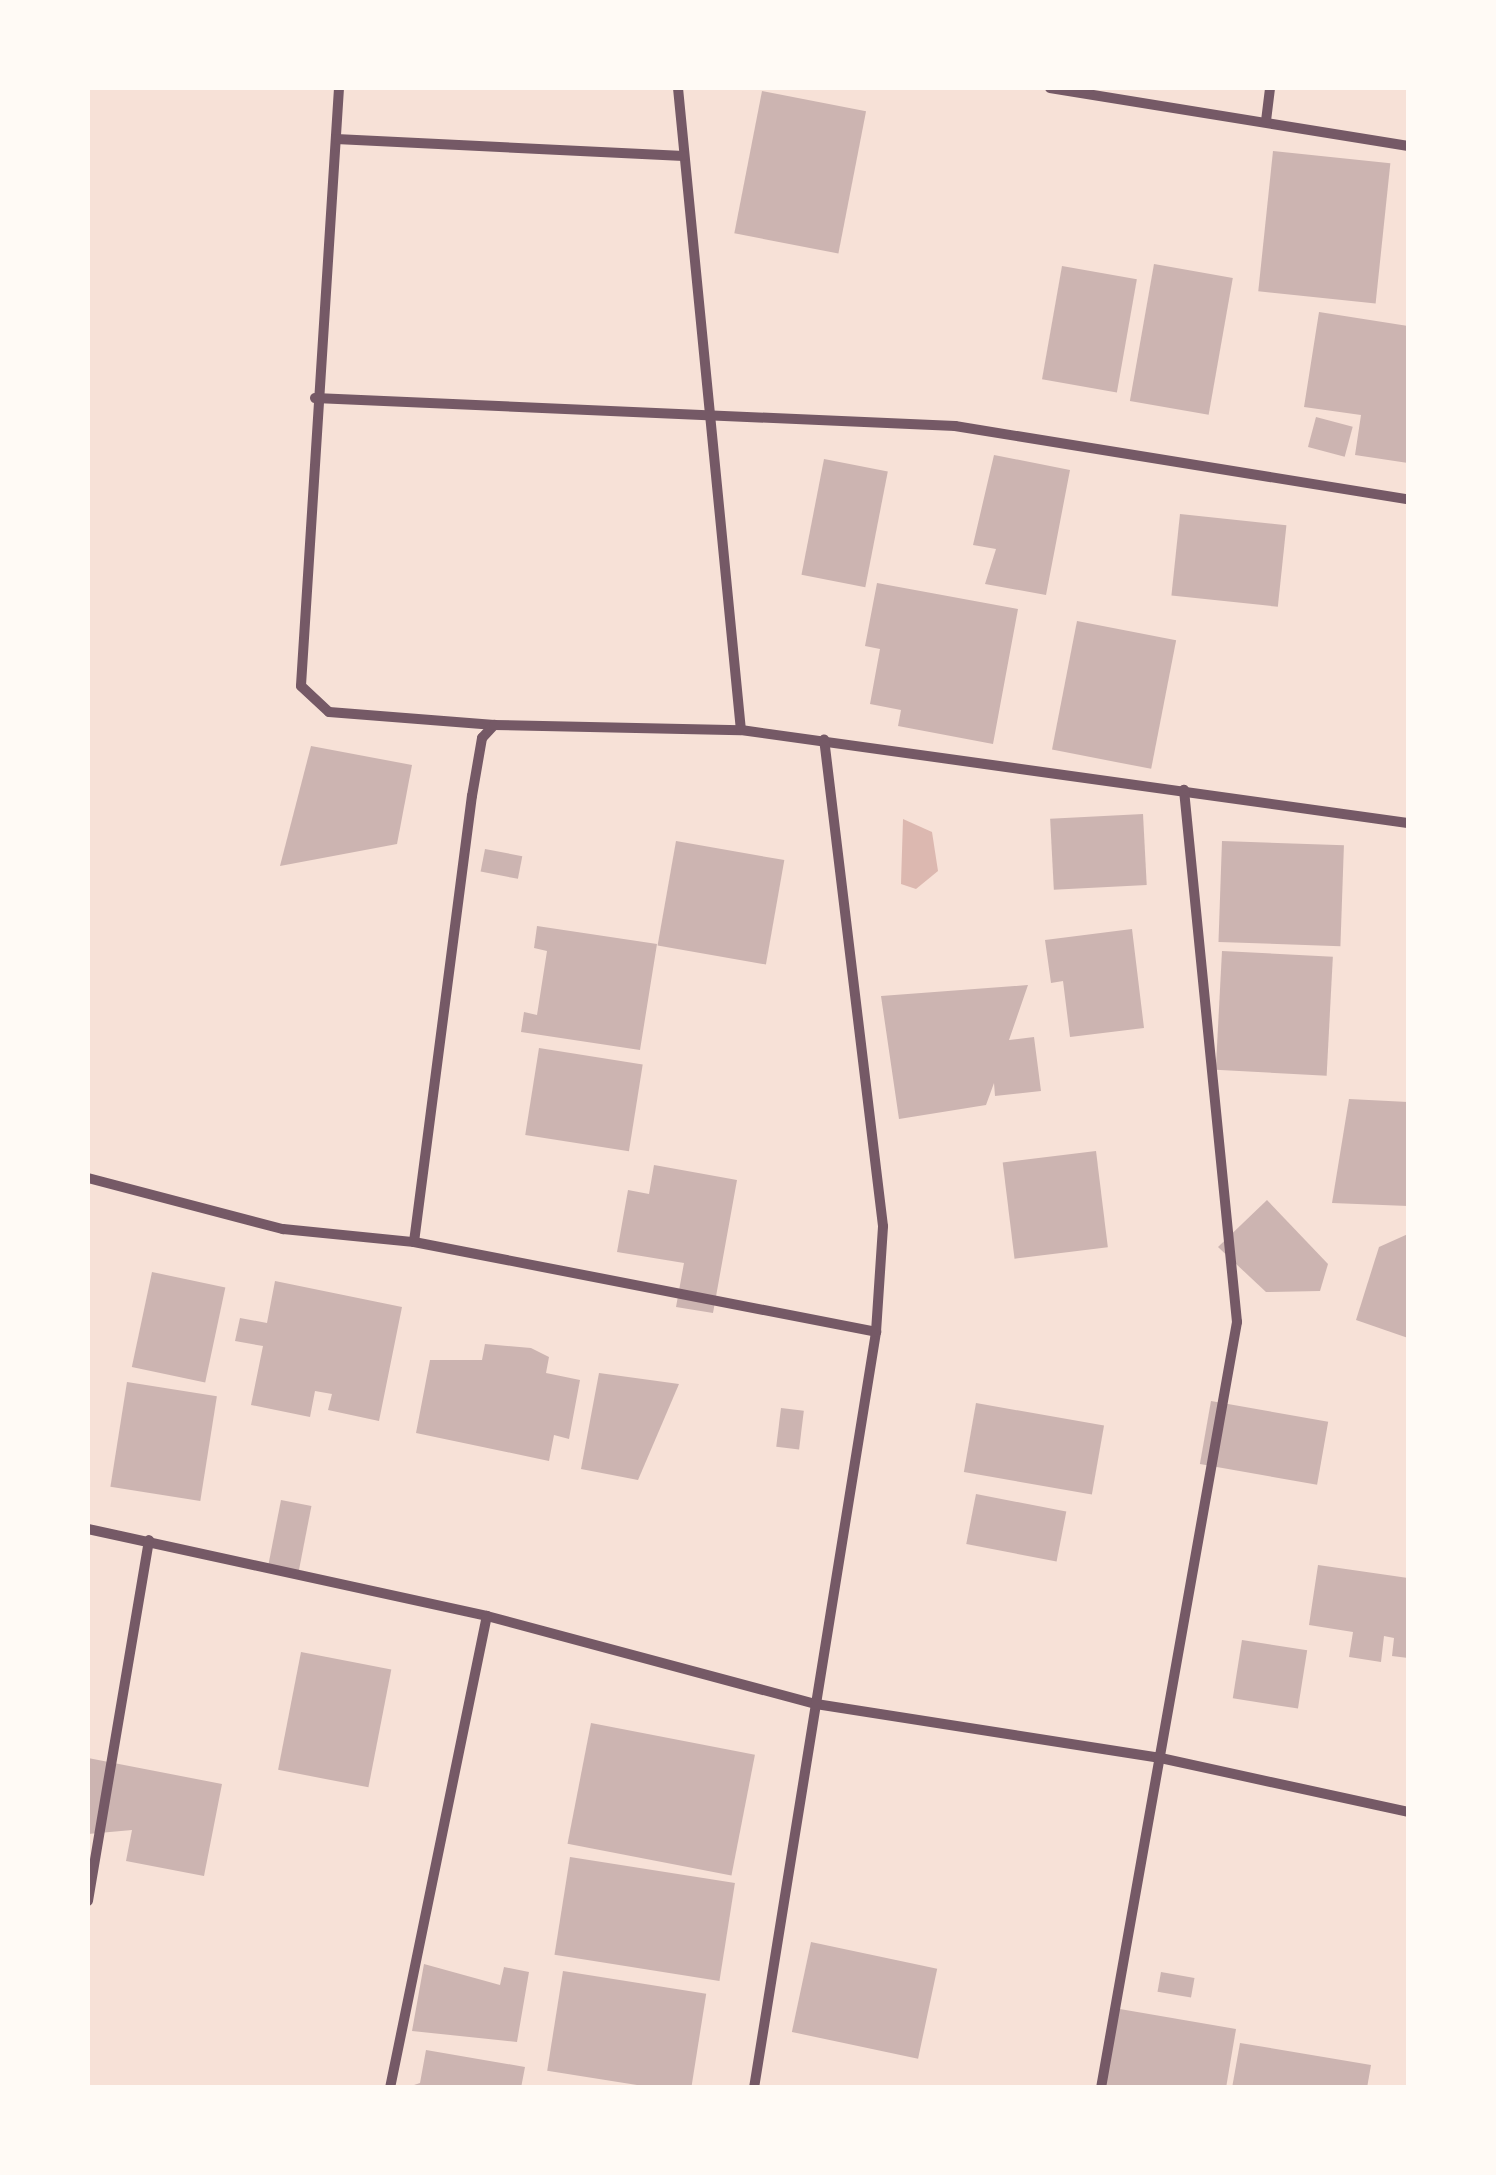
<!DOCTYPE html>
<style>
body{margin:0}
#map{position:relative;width:1496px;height:2175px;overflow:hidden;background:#f7e1d7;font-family:Cabin,sans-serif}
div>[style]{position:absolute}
.water>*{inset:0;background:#dcb8b0}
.building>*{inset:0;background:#ccb4b1;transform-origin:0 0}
.minor>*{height:10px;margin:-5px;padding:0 5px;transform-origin:5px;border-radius:5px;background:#755966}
span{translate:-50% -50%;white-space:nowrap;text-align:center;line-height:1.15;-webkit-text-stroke:10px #fffaf5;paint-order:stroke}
.frame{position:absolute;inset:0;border:90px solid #fffaf5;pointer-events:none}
</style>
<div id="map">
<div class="water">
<i style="clip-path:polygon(903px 819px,932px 832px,938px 871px,916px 889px,901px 884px)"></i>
</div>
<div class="building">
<i style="left:762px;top:91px;width:106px;height:145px;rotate:11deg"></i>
<i style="left:1273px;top:151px;width:118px;height:141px;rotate:6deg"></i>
<i style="left:1154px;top:264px;width:80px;height:139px;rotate:10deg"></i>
<i style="left:1062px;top:266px;width:76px;height:115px;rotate:10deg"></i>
<i style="clip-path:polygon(1319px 312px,1408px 326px,1408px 463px,1355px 455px,1361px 415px,1304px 407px)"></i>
<i style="left:1316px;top:417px;width:38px;height:31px;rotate:15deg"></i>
<i style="clip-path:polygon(994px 455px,1070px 470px,1046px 595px,985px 584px,996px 549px,973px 545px)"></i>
<i style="left:824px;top:459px;width:65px;height:118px;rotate:11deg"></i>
<i style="left:1180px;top:514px;width:107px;height:82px;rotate:6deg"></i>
<i style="clip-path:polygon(877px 583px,1018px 609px,993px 744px,898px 726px,901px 710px,870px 704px,880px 649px,865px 646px)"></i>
<i style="left:1077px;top:621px;width:101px;height:131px;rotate:11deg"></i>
<i style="clip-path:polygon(311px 746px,412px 765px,397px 844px,280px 866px)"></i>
<i style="left:1143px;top:814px;width:71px;height:93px;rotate:87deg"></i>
<i style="left:676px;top:841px;width:110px;height:106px;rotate:10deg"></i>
<i style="left:1222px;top:841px;width:122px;height:101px;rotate:2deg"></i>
<i style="left:485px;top:849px;width:38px;height:23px;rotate:11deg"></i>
<i style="clip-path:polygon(537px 926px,657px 944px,640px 1050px,521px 1032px,524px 1012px,537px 1015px,547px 951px,534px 948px)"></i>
<i style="clip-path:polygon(1132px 929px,1144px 1028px,1070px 1037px,1063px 981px,1051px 983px,1045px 940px)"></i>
<i style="left:1222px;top:951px;width:111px;height:119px;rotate:3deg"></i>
<i style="clip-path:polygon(1028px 985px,1009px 1040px,1034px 1037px,1041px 1091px,995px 1096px,994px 1083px,986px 1105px,899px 1119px,881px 996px)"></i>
<i style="left:539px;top:1048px;width:105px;height:88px;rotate:9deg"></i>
<i style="clip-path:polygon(1349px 1099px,1408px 1102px,1408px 1206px,1332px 1203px)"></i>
<i style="left:1096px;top:1151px;width:97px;height:94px;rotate:83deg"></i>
<i style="clip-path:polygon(654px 1165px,737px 1180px,713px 1313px,676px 1307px,684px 1263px,617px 1252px,628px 1190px,649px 1194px)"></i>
<i style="clip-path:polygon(1267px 1200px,1328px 1264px,1320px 1291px,1266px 1292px,1218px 1247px)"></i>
<i style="clip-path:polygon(1408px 1234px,1408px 1338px,1356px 1320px,1379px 1247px)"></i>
<i style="left:152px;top:1272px;width:75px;height:97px;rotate:12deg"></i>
<i style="clip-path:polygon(275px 1281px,402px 1307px,379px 1421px,328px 1410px,332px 1394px,315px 1391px,310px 1417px,251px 1405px,263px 1346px,235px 1341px,240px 1318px,267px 1323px)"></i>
<i style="clip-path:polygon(485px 1344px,531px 1348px,549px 1357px,546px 1373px,580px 1380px,569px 1439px,554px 1435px,549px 1461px,416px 1433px,430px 1360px,482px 1360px)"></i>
<i style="clip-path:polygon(599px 1373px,679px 1384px,638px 1480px,581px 1469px)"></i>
<i style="left:127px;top:1382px;width:91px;height:106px;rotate:9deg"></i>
<i style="left:1211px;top:1401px;width:119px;height:64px;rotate:10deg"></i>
<i style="left:976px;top:1403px;width:130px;height:70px;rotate:10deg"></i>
<i style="left:781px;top:1408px;width:23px;height:39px;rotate:7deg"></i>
<i style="left:976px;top:1494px;width:92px;height:51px;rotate:11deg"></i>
<i style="left:281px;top:1500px;width:31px;height:67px;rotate:11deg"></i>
<i style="clip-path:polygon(1318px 1565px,1408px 1578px,1408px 1658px,1392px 1656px,1394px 1638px,1384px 1636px,1381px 1662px,1349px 1657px,1353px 1632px,1309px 1625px)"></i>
<i style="left:1242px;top:1640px;width:66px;height:59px;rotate:9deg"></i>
<i style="left:301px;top:1652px;width:92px;height:120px;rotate:11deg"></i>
<i style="left:591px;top:1723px;width:167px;height:123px;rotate:11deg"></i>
<i style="clip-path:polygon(88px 1758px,222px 1784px,204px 1876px,126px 1861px,132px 1830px,88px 1834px)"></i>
<i style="left:570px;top:1857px;width:167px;height:99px;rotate:9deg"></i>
<i style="left:811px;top:1942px;width:129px;height:92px;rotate:12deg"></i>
<i style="clip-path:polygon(424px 1964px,500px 1985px,504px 1967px,529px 1972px,517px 2042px,412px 2031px)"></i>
<i style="left:563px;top:1971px;width:145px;height:101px;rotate:9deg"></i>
<i style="left:1161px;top:1972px;width:34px;height:20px;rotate:10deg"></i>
<i style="clip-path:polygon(1114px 2008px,1236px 2029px,1226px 2088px,1100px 2088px)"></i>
<i style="clip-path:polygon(1240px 2043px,1371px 2065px,1367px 2088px,1232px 2088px)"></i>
<i style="clip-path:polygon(426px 2050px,525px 2067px,521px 2088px,405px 2088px,420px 2083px)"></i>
</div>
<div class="minor">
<i style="left:339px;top:88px;width:599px;rotate:93.64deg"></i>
<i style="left:301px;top:686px;width:38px;rotate:43deg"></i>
<i style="left:329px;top:712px;width:166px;rotate:4.5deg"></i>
<i style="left:678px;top:88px;width:645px;rotate:84.4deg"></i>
<i style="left:1050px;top:88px;width:363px;rotate:9.2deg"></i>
<i style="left:1266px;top:121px;width:33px;rotate:-83deg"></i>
<i style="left:336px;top:139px;width:348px;rotate:2.8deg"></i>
<i style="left:315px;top:398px;width:641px;rotate:2.51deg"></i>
<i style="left:955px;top:426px;width:459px;rotate:9.2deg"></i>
<i style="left:88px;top:1178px;width:202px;rotate:14.7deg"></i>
<i style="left:283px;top:1229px;width:132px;rotate:5.7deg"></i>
<i style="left:414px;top:1242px;width:471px;rotate:11deg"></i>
<i style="left:414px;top:1242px;width:450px;rotate:-82.6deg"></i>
<i style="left:472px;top:796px;width:59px;rotate:-80.2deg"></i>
<i style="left:482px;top:738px;width:18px;rotate:-47deg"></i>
<i style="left:494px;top:725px;width:247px;rotate:1.2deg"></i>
<i style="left:741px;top:730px;width:673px;rotate:7.94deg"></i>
<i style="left:88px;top:1529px;width:408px;rotate:12.3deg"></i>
<i style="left:487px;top:1616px;width:341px;rotate:15deg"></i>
<i style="left:816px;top:1704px;width:344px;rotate:8.9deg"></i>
<i style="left:1156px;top:1757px;width:258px;rotate:12.3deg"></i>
<i style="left:88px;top:1901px;width:366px;rotate:-80.4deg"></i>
<i style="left:390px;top:2088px;width:482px;rotate:-78.4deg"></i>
<i style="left:754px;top:2088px;width:766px;rotate:-80.83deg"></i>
<i style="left:876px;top:1332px;width:106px;rotate:-86.2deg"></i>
<i style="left:883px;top:1226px;width:490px;rotate:-96.9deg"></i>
<i style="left:1101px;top:2088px;width:778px;rotate:-79.93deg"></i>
<i style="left:1237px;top:1322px;width:535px;rotate:-95.69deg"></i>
</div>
<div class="frame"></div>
</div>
